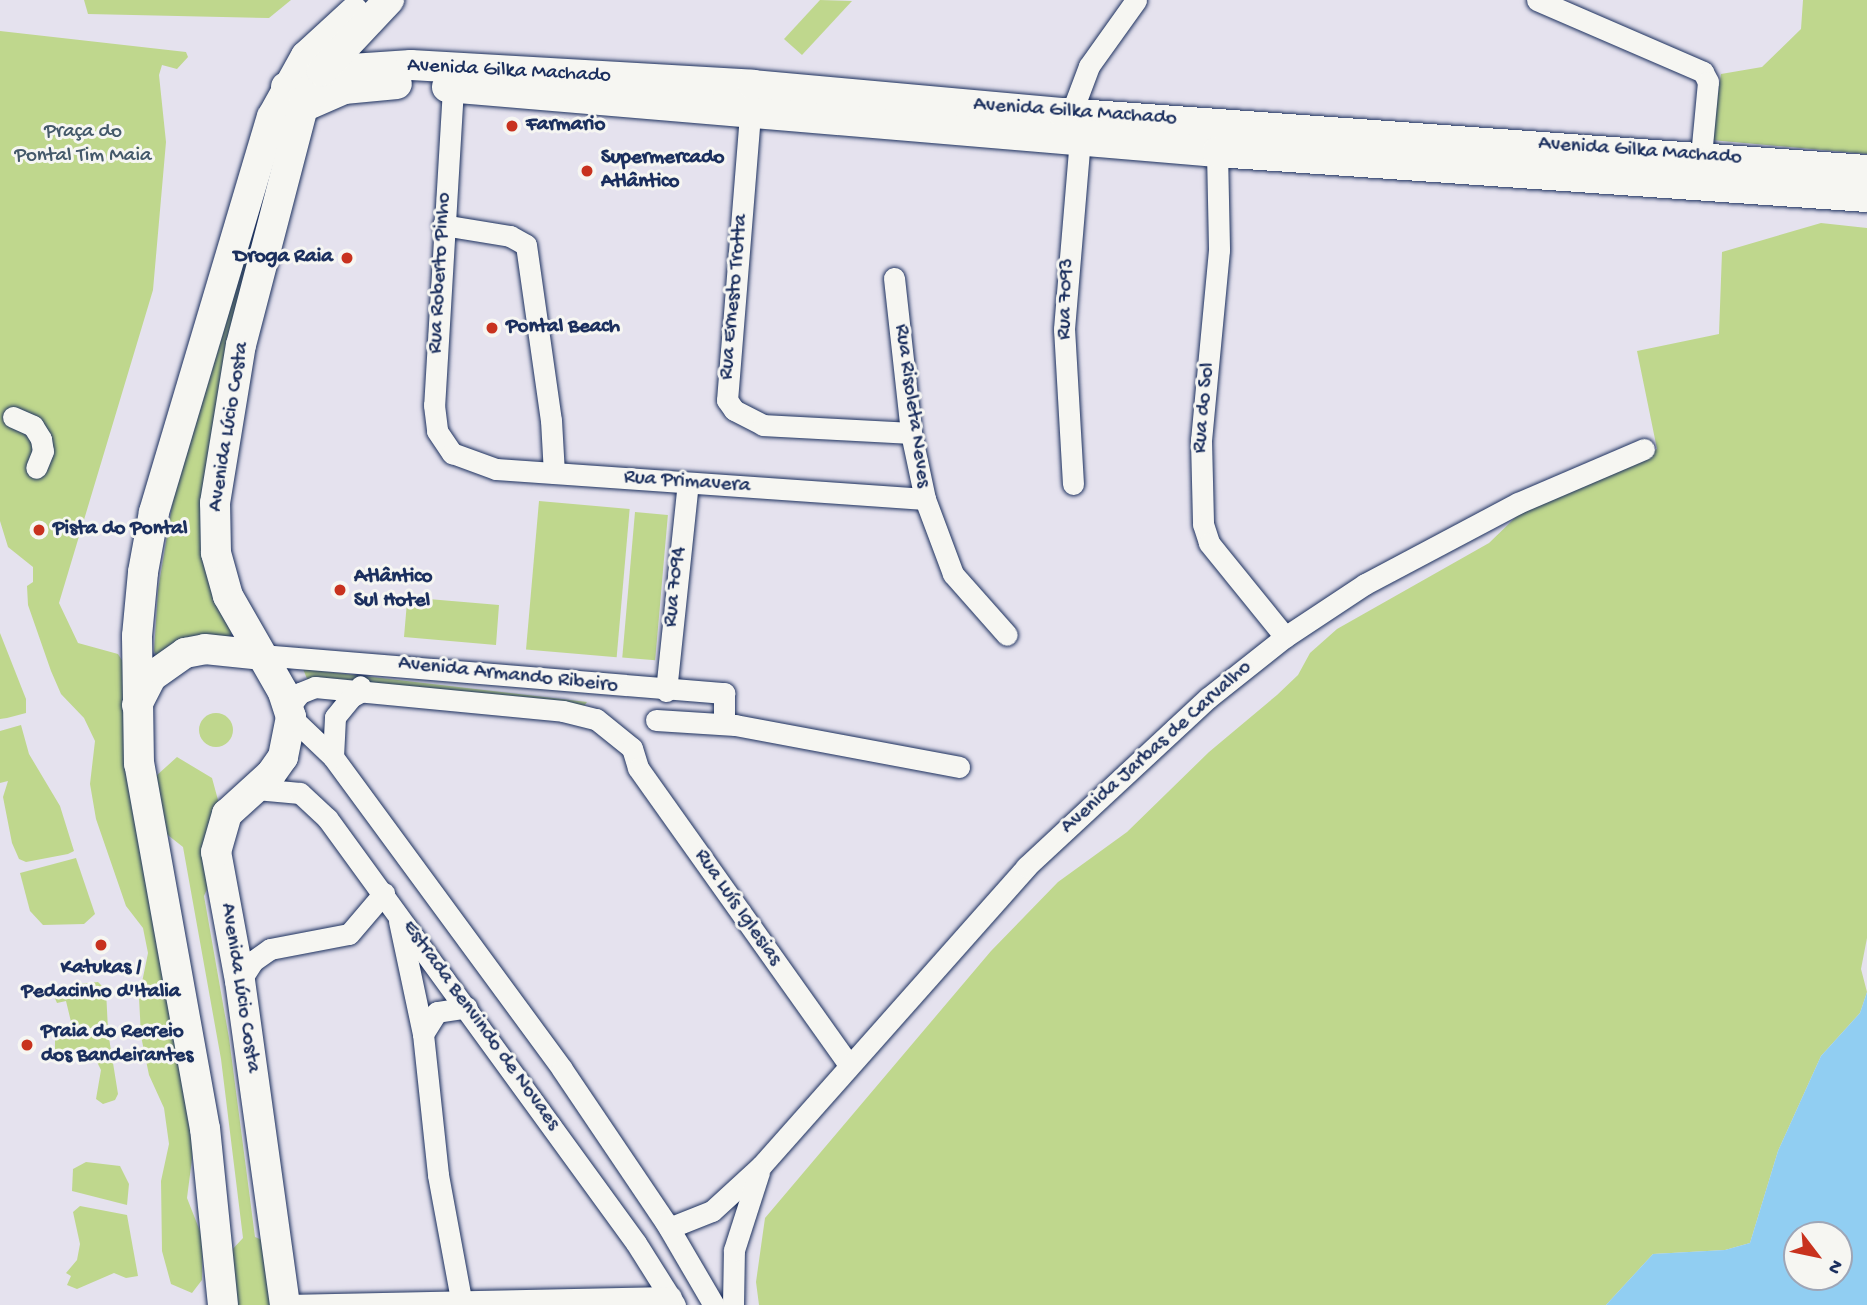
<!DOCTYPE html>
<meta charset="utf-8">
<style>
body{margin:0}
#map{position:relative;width:1867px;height:1305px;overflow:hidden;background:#e5e2ee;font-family:"Gochi Hand",sans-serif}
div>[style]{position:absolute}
.green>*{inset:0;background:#bfd78d;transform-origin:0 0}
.round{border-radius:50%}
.water>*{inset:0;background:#91cef2}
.roads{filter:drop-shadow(0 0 2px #1b2f5e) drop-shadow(0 0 2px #1b2f5e)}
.street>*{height:21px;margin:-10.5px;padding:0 10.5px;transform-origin:10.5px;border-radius:10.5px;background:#f6f6f2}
.secondary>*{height:30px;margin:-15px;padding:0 15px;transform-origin:15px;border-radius:15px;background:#f6f6f2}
.dots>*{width:19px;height:19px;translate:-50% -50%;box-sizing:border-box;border:4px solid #f6f6f2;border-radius:50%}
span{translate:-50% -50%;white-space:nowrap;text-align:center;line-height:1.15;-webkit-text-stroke:6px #f6f6f2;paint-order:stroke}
.street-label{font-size:21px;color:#1b2f5e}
.poi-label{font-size:21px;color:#1b2f5e;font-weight:700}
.left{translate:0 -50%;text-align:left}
.right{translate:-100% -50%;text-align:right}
.park-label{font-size:21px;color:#44596a}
.north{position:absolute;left:1783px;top:1221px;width:70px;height:70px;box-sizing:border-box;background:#f6f6f2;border:2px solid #9ea6b7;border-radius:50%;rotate:122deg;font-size:19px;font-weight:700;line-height:28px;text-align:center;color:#1b2f5e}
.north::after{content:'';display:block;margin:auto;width:24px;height:32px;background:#c8321e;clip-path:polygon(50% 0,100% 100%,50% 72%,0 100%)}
</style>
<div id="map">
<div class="green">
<i style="clip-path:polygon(84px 0,291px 0,269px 18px,88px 14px)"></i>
<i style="clip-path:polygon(820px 0,852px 1px,802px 55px,784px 39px)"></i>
<i style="clip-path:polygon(1803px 0,1867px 0,1867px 154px,1711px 140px,1721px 74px,1762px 67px,1801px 29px)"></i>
<i style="clip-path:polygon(0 31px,186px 52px,188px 57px,177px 69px,162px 65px,159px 75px,166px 142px,153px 290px,59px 603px,78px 643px,118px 654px,123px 662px,193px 1151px,187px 1198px,203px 1239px,202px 1280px,192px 1293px,171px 1284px,162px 1251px,161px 1181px,169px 1144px,164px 1108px,149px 1075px,141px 1036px,139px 997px,148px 953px,143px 928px,126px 906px,96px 819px,90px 784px,95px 741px,84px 718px,61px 694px,51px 671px,28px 605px,27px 586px,33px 582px,33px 567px,8px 547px,0 521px)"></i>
<i style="clip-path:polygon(282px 129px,228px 356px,231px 637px,157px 657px,154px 651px,158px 590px,173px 500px)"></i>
<i style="clip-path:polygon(1821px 223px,1867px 228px,1867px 938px,1861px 969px,1867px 992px,1860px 1013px,1821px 1056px,1778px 1151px,1750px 1243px,1725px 1250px,1653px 1254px,1606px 1305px,759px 1305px,756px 1282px,765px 1218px,991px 951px,1058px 882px,1127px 832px,1209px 752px,1277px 695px,1298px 675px,1310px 653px,1337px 629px,1489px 543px,1519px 514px,1657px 449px,1637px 351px,1719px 334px,1722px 252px)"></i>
<i style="left:539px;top:501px;width:91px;height:149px;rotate:5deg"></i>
<i style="left:635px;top:512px;width:33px;height:146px;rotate:5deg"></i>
<i style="clip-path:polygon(393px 596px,499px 605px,496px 645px,404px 637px,407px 602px,393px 600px)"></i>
<i style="clip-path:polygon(0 633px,26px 699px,26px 713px,7px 718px,0 719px)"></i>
<i style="clip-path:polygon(303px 669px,587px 702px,581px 710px,308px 681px)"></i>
<i class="round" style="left:199px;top:713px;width:34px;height:34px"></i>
<i style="clip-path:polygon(21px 725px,29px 754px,60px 806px,74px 851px,68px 854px,26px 862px,19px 859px,12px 843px,3px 797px,8px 781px,0 783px,0 731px)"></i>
<i style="clip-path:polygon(177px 757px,212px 778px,221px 811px,214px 873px,204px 896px,229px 1038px,255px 1237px,272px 1244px,276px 1305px,233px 1305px,229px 1253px,243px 1238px,221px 1059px,183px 847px,164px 832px,156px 776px)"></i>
<i style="clip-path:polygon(76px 858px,95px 914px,84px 924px,43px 925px,30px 911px,20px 873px)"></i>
<i style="clip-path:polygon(98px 982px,106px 990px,108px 1030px,72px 1026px,66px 1001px,57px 1003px,52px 992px,60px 986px)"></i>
<i style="clip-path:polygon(78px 1033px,109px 1038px,118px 1094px,115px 1100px,103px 1104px,96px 1099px,101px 1070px,91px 1050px,68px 1058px,55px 1050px,55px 1035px)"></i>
<i style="clip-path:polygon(86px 1162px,120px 1166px,129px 1184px,127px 1205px,72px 1191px,73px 1169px)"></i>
<i style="clip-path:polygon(80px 1206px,127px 1215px,138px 1276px,126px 1278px,114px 1273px,77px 1289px,67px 1285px,71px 1276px,66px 1273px,77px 1260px,80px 1244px,73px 1212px)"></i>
</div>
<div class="water">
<i style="clip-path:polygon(evenodd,1867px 992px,1867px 1305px,1606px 1305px,1653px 1254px,1725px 1250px,1750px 1243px,1778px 1151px,1821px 1056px,1860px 1013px,1867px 992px,1797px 1235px,1839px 1235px,1839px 1277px,1797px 1277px,1797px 1235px)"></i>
</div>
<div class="roads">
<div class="street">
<i style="left:1537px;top:0;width:181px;rotate:23.4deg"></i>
<i style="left:1703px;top:72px;width:11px;rotate:63deg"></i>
<i style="left:1708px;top:82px;width:74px;rotate:95.4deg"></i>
<i style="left:453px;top:88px;width:318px;rotate:93.4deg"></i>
<i style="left:434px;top:405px;width:26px;rotate:83deg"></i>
<i style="left:437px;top:431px;width:27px;rotate:56deg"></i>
<i style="left:452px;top:453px;width:47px;rotate:20deg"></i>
<i style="left:496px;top:469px;width:430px;rotate:4deg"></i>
<i style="left:751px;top:102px;width:299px;rotate:94.6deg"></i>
<i style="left:727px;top:400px;width:12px;rotate:55deg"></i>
<i style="left:734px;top:410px;width:33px;rotate:27deg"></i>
<i style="left:763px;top:425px;width:148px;rotate:3.1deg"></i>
<i style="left:1071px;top:114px;width:51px;rotate:-69.4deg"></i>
<i style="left:1089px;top:66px;width:81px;rotate:-54.5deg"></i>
<i style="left:1217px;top:152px;width:98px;rotate:88.8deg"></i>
<i style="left:1219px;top:250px;width:191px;rotate:95.4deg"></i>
<i style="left:1201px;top:440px;width:84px;rotate:88.6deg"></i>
<i style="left:1203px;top:524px;width:20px;rotate:72deg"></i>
<i style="left:1209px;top:543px;width:121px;rotate:51deg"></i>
<i style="left:443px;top:225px;width:68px;rotate:9.3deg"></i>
<i style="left:510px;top:236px;width:18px;rotate:29deg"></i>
<i style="left:526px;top:245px;width:177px;rotate:81.9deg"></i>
<i style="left:551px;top:420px;width:53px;rotate:86.8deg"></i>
<i style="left:894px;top:278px;width:156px;rotate:83.7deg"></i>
<i style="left:911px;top:433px;width:67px;rotate:78deg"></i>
<i style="left:925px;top:499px;width:80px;rotate:69.5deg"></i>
<i style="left:953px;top:574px;width:81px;rotate:48.5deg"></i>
<i style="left:13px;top:417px;width:22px;rotate:24deg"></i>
<i style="left:33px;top:426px;width:15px;rotate:58deg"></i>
<i style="left:41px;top:439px;width:12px;rotate:81deg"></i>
<i style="left:43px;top:451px;width:18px;rotate:112deg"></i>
<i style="left:1073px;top:484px;width:155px;rotate:-93.3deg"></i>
<i style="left:1064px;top:329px;width:204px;rotate:-85.2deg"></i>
<i style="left:261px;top:655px;width:465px;rotate:4.7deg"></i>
<i style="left:724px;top:693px;width:31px;rotate:90deg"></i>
<i style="left:666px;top:691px;width:209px;rotate:-84deg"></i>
<i style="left:289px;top:707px;width:18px;rotate:-52deg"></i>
<i style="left:300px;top:693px;width:16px;rotate:-22deg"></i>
<i style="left:315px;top:687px;width:249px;rotate:5.5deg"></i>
<i style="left:563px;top:711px;width:34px;rotate:14deg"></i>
<i style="left:596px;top:719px;width:46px;rotate:38.9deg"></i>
<i style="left:291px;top:717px;width:58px;rotate:43.6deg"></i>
<i style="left:333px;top:757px;width:387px;rotate:53.7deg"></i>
<i style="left:562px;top:1069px;width:186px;rotate:56deg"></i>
<i style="left:666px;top:1223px;width:95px;rotate:59.7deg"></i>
<i style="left:656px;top:720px;width:79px;rotate:3.6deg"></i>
<i style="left:735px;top:725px;width:228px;rotate:10.6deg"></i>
<i style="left:632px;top:748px;width:21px;rotate:73deg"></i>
<i style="left:638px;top:768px;width:364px;rotate:54.6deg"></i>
<i style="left:333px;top:757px;width:40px;rotate:-87.1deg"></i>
<i style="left:335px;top:717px;width:26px;rotate:-51deg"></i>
<i style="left:351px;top:697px;width:13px;rotate:-29deg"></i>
<i style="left:362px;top:691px;width:5px;rotate:-112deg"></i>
<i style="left:256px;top:789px;width:44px;rotate:5.2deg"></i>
<i style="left:300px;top:793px;width:37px;rotate:43deg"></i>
<i style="left:327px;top:818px;width:525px;rotate:53.98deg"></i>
<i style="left:636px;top:1243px;width:73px;rotate:57.8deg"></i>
<i style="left:399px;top:921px;width:116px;rotate:78deg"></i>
<i style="left:423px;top:1034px;width:142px;rotate:83.9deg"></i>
<i style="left:438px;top:1175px;width:132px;rotate:79.5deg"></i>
<i style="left:240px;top:981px;width:24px;rotate:-57deg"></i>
<i style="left:253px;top:961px;width:21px;rotate:-35deg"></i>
<i style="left:270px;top:949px;width:80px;rotate:-10.8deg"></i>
<i style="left:349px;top:934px;width:54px;rotate:-49.5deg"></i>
<i style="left:423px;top:1034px;width:26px;rotate:-58deg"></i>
<i style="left:437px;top:1012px;width:30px;rotate:-9deg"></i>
<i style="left:669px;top:1228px;width:46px;rotate:-21.6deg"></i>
<i style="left:712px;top:1211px;width:67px;rotate:-42.6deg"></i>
<i style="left:761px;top:1166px;width:400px;rotate:-48.4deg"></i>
<i style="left:1026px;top:867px;width:248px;rotate:-42.9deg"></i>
<i style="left:1208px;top:698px;width:98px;rotate:-38.4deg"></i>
<i style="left:1285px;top:637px;width:96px;rotate:-33.5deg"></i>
<i style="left:1365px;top:584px;width:173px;rotate:-27.9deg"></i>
<i style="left:1518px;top:503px;width:137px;rotate:-23.2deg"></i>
<i style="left:285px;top:1305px;width:386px;rotate:-1.2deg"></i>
<i style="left:733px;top:1305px;width:55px;rotate:-89deg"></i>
<i style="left:734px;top:1250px;width:82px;rotate:-72.2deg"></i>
</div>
<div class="secondary">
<i style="left:286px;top:87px;width:39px;rotate:-24deg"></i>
<i style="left:322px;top:71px;width:89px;rotate:-3.9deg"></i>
<i style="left:411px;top:65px;width:343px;rotate:3.3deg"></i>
<i style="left:753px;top:85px;width:311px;rotate:5.2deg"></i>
<i style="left:1063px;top:113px;width:806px;rotate:4.06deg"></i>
<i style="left:447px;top:87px;width:773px;rotate:4.83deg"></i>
<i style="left:1217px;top:152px;width:652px;rotate:3.96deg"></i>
<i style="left:303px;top:107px;width:45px;rotate:-23.7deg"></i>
<i style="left:344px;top:89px;width:53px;rotate:-5.4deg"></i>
<i style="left:137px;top:705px;width:31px;rotate:-63deg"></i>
<i style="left:151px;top:677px;width:42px;rotate:-35.2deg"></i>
<i style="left:185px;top:653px;width:20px;rotate:-11deg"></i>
<i style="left:205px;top:649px;width:56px;rotate:6.1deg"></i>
<i style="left:223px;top:1305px;width:177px;rotate:-95.8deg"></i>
<i style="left:205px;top:1129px;width:371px;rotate:-100.2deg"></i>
<i style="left:139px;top:764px;width:128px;rotate:-90.9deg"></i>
<i style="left:137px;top:636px;width:64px;rotate:-84.6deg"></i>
<i style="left:143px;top:572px;width:61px;rotate:-79.6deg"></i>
<i style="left:154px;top:512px;width:412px;rotate:-73.4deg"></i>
<i style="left:272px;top:117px;width:70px;rotate:-60.9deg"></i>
<i style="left:306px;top:56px;width:65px;rotate:-42.5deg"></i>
<i style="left:285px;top:1305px;width:327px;rotate:-97.9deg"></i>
<i style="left:240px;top:981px;width:131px;rotate:-100.5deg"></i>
<i style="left:216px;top:852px;width:40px;rotate:-74deg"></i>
<i style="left:227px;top:814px;width:59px;rotate:-42.3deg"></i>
<i style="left:271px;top:774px;width:21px;rotate:-55deg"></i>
<i style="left:283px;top:757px;width:41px;rotate:-78.7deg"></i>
<i style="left:291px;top:717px;width:26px;rotate:-108deg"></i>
<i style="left:283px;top:692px;width:111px;rotate:-119.8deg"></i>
<i style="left:228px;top:596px;width:45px;rotate:-105.6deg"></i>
<i style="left:216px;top:553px;width:50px;rotate:-91.1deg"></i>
<i style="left:215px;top:503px;width:160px;rotate:-80.7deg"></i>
<i style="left:241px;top:345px;width:246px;rotate:-75.4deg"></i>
<i style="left:303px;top:107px;width:41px;rotate:-62.2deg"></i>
<i style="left:322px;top:71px;width:98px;rotate:-46.7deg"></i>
</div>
</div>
<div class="dots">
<i style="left:512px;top:126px;background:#c8321e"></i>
<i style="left:587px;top:171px;background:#c8321e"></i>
<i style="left:347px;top:258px;background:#c8321e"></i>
<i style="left:492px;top:328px;background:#c8321e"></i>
<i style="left:39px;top:530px;background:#c8321e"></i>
<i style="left:340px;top:590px;background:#c8321e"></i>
<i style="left:101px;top:945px;background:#c8321e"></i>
<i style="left:27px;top:1045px;background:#c8321e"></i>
</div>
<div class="street-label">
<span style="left:509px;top:72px;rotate:3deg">Avenida Gilka Machado</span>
<span style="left:1075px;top:113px;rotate:4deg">Avenida Gilka Machado</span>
<span style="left:1640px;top:152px;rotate:4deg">Avenida Gilka Machado</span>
<span style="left:441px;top:273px;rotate:-87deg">Rua Roberto Pinho</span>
<span style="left:735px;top:297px;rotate:-85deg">Rua Ernesto Trotta</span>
<span style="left:1067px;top:299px;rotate:-88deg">Rua 7093</span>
<span style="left:911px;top:406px;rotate:82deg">Rua Risoleta Neves</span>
<span style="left:1205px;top:408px;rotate:-85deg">Rua do Sol</span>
<span style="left:230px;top:427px;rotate:-81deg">Avenida Lúcio Costa</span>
<span style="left:687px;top:483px;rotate:4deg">Rua Primavera</span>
<span style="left:676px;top:587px;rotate:-84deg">Rua 7094</span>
<span style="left:508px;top:676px;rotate:6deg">Avenida Armando Ribeiro</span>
<span style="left:1157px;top:748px;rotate:-42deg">Avenida Jarbas de Carvalho</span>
<span style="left:737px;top:908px;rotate:55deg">Rua Luís Iglesias</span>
<span style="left:239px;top:988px;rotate:81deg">Avenida Lúcio Costa</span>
<span style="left:480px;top:1026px;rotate:54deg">Estrada Benvindo de Novaes</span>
</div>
<div class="poi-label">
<span class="left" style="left:526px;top:126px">Farmario</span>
<span class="left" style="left:601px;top:171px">Supermercado<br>Atlântico</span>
<span class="right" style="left:333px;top:258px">Droga Raia</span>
<span class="left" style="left:506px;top:328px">Pontal Beach</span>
<span class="left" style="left:53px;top:530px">Pista do Pontal</span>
<span class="left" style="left:354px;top:590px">Atlântico<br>Sul Hotel</span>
<span style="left:101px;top:981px">Katukas /<br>Pedacinho d'Italia</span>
<span class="left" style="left:41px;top:1045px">Praia do Recreio<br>dos Bandeirantes</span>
</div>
<div class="park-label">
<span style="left:83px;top:145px">Praça do<br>Pontal Tim Maia</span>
</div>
<div class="north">N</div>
</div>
